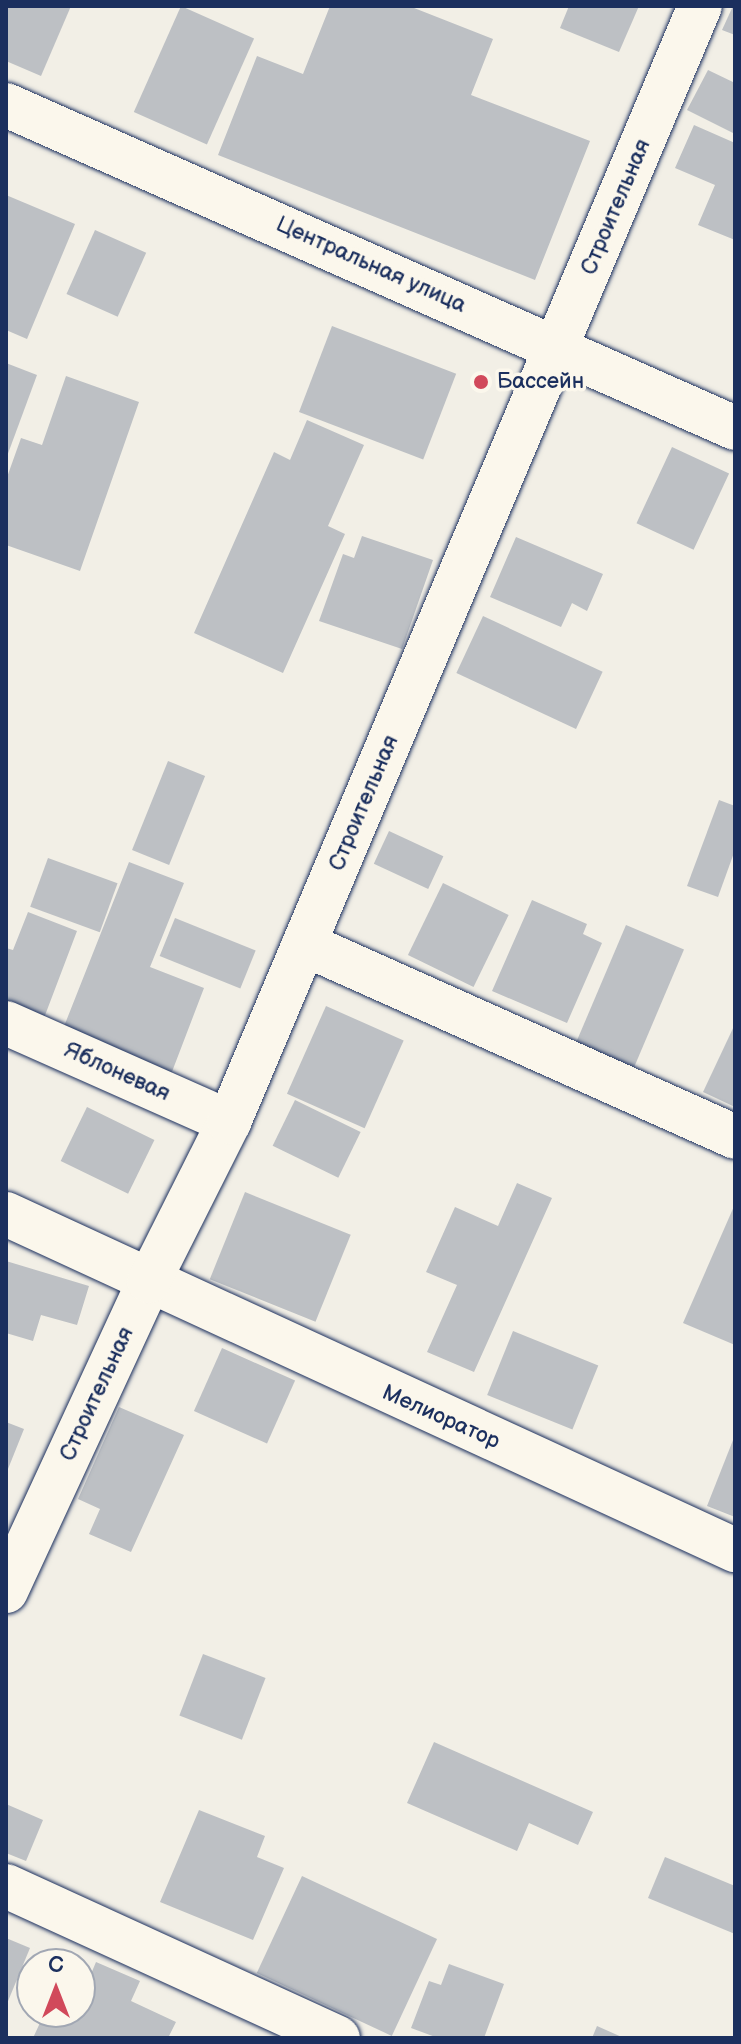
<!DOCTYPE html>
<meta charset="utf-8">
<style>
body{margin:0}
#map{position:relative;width:741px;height:2044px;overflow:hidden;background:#f2efe6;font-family:"Balsamiq Sans",sans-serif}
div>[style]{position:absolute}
.building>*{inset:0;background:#bdc0c4;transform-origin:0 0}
.roads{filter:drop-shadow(0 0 2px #1b2f5e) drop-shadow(0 0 2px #1b2f5e)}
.minor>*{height:44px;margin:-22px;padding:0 22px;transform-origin:22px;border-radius:22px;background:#fbf7ec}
.dots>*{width:22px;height:22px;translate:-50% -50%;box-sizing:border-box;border:4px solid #fbf7ec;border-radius:50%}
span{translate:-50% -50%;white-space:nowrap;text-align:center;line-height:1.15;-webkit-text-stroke:7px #fbf7ec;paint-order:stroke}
.street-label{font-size:22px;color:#1b2f5e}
.poi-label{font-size:22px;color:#1b2f5e}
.left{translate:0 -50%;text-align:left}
.frame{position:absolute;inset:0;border:8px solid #1b2f5e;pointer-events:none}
.north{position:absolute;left:16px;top:1948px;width:80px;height:80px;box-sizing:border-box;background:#fbf7ec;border:2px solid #a1a7b3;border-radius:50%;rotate:0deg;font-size:22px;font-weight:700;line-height:32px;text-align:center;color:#1b2f5e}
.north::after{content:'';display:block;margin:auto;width:28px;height:36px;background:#d1495b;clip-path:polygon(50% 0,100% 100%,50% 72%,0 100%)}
</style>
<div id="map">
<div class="building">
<i style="clip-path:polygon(6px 6px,71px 6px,41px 76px,6px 61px)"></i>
<i style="left:181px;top:6px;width:80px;height:116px;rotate:24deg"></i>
<i style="clip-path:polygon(330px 6px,409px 6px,493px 39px,471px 95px,590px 141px,535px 280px,218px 155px,257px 56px,303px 74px)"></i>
<i style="clip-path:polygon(569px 6px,639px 6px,619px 52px,560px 28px)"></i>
<i style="clip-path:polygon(733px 6px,735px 6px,735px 35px,722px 30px)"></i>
<i style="clip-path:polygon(708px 70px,735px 83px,735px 134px,687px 110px)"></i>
<i style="clip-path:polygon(694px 125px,735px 143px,735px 240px,698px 225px,715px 185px,675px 168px)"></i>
<i style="clip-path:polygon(6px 195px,75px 224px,27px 339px,6px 330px)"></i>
<i style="left:95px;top:230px;width:56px;height:70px;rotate:24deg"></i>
<i style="left:332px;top:326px;width:133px;height:92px;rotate:21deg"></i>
<i style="clip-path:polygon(6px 363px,37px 375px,6px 459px)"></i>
<i style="clip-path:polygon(66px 376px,139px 402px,80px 571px,6px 545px,6px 480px,21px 438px,42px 445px)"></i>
<i style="clip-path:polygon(307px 420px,364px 445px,328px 526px,345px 534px,283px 673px,194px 633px,274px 452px,290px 460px)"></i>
<i style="left:672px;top:447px;width:63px;height:84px;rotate:25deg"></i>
<i style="clip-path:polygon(362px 536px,433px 560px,402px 649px,319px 621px,343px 554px,354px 558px)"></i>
<i style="clip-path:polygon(516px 537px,603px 574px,587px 611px,572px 603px,561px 627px,490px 597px)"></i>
<i style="left:483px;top:616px;width:132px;height:63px;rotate:25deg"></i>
<i style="left:168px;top:761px;width:40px;height:96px;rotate:22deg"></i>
<i style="clip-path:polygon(719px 800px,735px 806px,735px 850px,718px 897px,687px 886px)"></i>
<i style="left:389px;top:831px;width:60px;height:36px;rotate:25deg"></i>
<i style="left:48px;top:858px;width:74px;height:52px;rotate:20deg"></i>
<i style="clip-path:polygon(129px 862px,184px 883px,150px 967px,204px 988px,170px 1077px,61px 1034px)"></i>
<i style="left:443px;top:883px;width:73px;height:80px;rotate:26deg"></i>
<i style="clip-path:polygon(532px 900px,587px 924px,583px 934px,602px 943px,567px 1023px,492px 991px)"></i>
<i style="clip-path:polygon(28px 912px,77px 931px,44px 1018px,6px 1003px,6px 948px,13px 950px)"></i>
<i style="left:175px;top:918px;width:87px;height:41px;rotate:22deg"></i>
<i style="left:626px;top:925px;width:63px;height:128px;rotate:23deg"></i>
<i style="left:326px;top:1006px;width:85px;height:96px;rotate:24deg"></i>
<i style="clip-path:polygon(735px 1024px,735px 1107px,703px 1092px)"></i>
<i style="left:295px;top:1100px;width:73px;height:51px;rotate:26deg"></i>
<i style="left:87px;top:1107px;width:75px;height:60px;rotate:26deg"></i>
<i style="clip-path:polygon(517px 1183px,552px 1198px,474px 1372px,427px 1352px,457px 1285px,426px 1272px,455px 1207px,498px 1226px)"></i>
<i style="left:245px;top:1192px;width:114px;height:94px;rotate:22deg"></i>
<i style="clip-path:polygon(735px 1204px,735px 1345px,683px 1323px)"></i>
<i style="clip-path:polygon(6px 1261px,89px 1286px,77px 1325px,41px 1315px,33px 1341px,6px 1333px)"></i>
<i style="left:513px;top:1331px;width:92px;height:69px;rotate:22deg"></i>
<i style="left:222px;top:1348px;width:80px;height:69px;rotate:24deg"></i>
<i style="clip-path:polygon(119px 1407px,184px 1435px,131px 1552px,89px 1534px,100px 1509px,78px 1499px)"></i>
<i style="clip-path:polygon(6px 1422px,24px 1429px,6px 1474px)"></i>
<i style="clip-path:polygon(735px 1435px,735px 1517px,707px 1506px)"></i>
<i style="left:203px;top:1654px;width:67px;height:66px;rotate:21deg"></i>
<i style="clip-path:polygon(434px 1742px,593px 1812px,578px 1845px,529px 1823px,517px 1851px,407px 1803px)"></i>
<i style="clip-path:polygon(6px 1804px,43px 1820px,26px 1861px,6px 1853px)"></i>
<i style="clip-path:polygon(199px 1810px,265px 1836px,257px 1857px,284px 1868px,253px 1940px,160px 1902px)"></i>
<i style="clip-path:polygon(665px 1857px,735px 1886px,735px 1934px,648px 1898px)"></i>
<i style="left:302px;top:1876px;width:149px;height:107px;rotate:25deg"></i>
<i style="clip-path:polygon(6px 1938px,30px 1948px,6px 2006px)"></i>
<i style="clip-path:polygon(96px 1962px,140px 1981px,131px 2001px,176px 2022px,168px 2038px,33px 2038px,45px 2012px,80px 2012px,80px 1977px,88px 1981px)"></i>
<i style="clip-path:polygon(449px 1964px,504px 1984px,484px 2038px,438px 2038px,411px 2028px,429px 1981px,441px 1985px)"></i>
<i style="clip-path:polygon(597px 2026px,624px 2038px,592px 2038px)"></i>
</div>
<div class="roads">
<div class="minor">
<i style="left:6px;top:105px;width:797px;rotate:23.9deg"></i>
<i style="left:304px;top:944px;width:472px;rotate:24.1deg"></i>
<i style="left:6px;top:1023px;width:244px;rotate:23.9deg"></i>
<i style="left:6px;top:1214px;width:803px;rotate:24.75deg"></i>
<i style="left:6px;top:1591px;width:341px;rotate:-65.2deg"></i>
<i style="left:149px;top:1281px;width:178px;rotate:-63.3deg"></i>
<i style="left:229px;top:1122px;width:1211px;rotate:-67.12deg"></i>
<i style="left:6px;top:1886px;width:365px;rotate:24.6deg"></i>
</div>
</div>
<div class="dots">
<i style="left:481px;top:382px;background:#d1495b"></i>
</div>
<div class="street-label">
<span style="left:616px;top:207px;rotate:-67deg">Строительная</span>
<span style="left:371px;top:265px;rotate:24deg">Центральная улица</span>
<span style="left:364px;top:803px;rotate:-67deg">Строительная</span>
<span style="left:117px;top:1072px;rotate:24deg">Яблоневая</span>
<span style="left:97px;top:1394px;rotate:-65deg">Строительная</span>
<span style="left:441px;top:1417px;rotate:24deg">Мелиоратор</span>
</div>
<div class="poi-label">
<span class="left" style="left:497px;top:382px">Бассейн</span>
</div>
<div class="frame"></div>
<div class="north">С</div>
</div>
